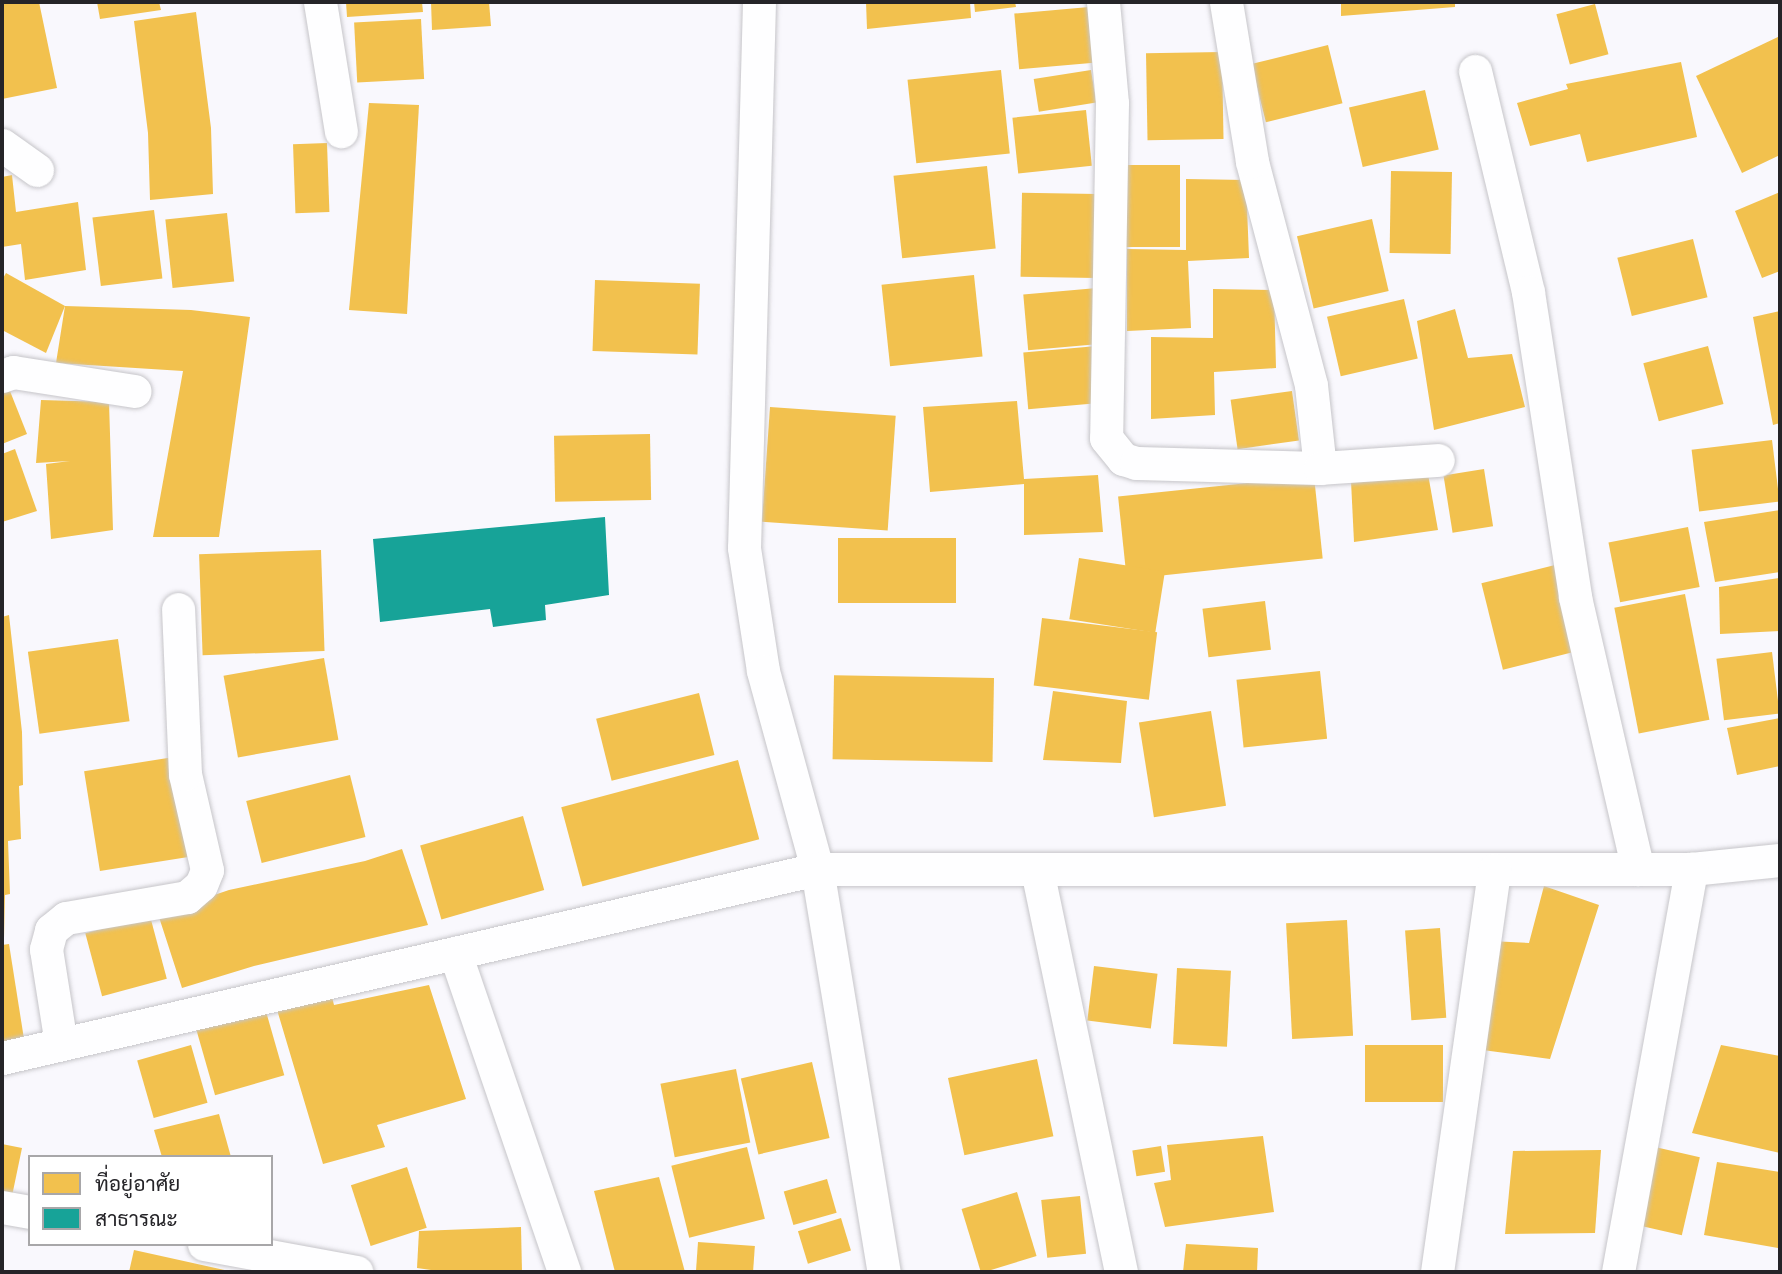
<!DOCTYPE html>
<meta charset="utf-8">
<style>
body{margin:0}
#map{position:relative;width:1782px;height:1274px;overflow:hidden;background:#f9f8fd;font-family:Poppins,Sarabun,sans-serif}
div>[style]{position:absolute}
.homes>*{inset:0;background:#f2c14e;transform-origin:0 0}
.public>*{inset:0;background:#17a398}
.roads{filter:drop-shadow(0 0 2px #c6c5c9) drop-shadow(0 0 2px #c6c5c9)}
.minor>*{height:33px;margin:-16.5px;padding:0 16.5px;transform-origin:16.5px;border-radius:16.5px;background:#fefeff}
span{translate:-50% -50%;white-space:nowrap;text-align:center;line-height:1.15;-webkit-text-stroke:7px #fff;paint-order:stroke}
.frame{position:absolute;inset:0;border:4px solid #252428;pointer-events:none}
.legend{position:absolute;left:28px;top:1155px;width:245px;height:91px;box-sizing:border-box;background:#fff;border:2px solid #a8a7a9;margin:0;padding:9px 12px;list-style:none;font-size:21px;color:#252428}
.legend li{display:flex;align-items:center;gap:14px;height:35px}
.legend b{width:35px;border:2px solid #a8a7a9}
</style>
<div id="map">
<div class="homes">
<i style="clip-path:polygon(17px 2px,39px 2px,57px 88px,2px 99px,2px 4px)"></i>
<i style="clip-path:polygon(97px 2px,159px 2px,161px 10px,100px 19px)"></i>
<i style="clip-path:polygon(346px 2px,422px 2px,423px 12px,347px 17px)"></i>
<i style="clip-path:polygon(431px 2px,489px 2px,491px 26px,432px 30px)"></i>
<i style="clip-path:polygon(866px 2px,970px 2px,971px 18px,867px 29px)"></i>
<i style="clip-path:polygon(974px 2px,1015px 2px,1016px 7px,975px 12px)"></i>
<i style="clip-path:polygon(1341px 2px,1455px 2px,1455px 7px,1341px 16px)"></i>
<i style="left:1595px;top:4px;width:52px;height:40px;rotate:75deg"></i>
<i style="left:1089px;top:7px;width:56px;height:75px;rotate:85deg"></i>
<i style="clip-path:polygon(196px 12px,211px 128px,213px 194px,150px 200px,148px 133px,134px 21px)"></i>
<i style="left:421px;top:19px;width:60px;height:67px;rotate:87deg"></i>
<i style="clip-path:polygon(1780px 36px,1780px 155px,1742px 173px,1696px 76px)"></i>
<i style="left:1328px;top:45px;width:60px;height:79px;rotate:76deg"></i>
<i style="left:1222px;top:52px;width:87px;height:76px;rotate:89deg"></i>
<i style="clip-path:polygon(1681px 62px,1697px 137px,1587px 162px,1580px 134px,1530px 146px,1517px 103px,1568px 89px,1566px 84px)"></i>
<i style="left:1001px;top:70px;width:84px;height:94px;rotate:84deg"></i>
<i style="left:1091px;top:70px;width:33px;height:58px;rotate:81deg"></i>
<i style="left:1425px;top:90px;width:61px;height:78px;rotate:77deg"></i>
<i style="clip-path:polygon(369px 103px,419px 105px,407px 314px,349px 310px)"></i>
<i style="left:1086px;top:110px;width:56px;height:74px;rotate:84deg"></i>
<i style="left:327px;top:143px;width:69px;height:34px;rotate:88deg"></i>
<i style="left:1119px;top:165px;width:61px;height:82px"></i>
<i style="left:987px;top:166px;width:83px;height:94px;rotate:84deg"></i>
<i style="left:1391px;top:171px;width:61px;height:82px;rotate:1deg"></i>
<i style="clip-path:polygon(12px 175px,16px 212px,78px 202px,86px 270px,25px 280px,21px 244px,2px 247px,2px 177px)"></i>
<i style="clip-path:polygon(1186px 179px,1246px 180px,1249px 258px,1188px 261px,1191px 328px,1127px 331px,1127px 249px,1186px 250px)"></i>
<i style="clip-path:polygon(1780px 192px,1780px 271px,1762px 278px,1735px 211px)"></i>
<i style="left:1097px;top:194px;width:84px;height:75px;rotate:91deg"></i>
<i style="left:154px;top:210px;width:69px;height:62px;rotate:83deg"></i>
<i style="left:227px;top:213px;width:69px;height:62px;rotate:84deg"></i>
<i style="left:1372px;top:219px;width:74px;height:77px;rotate:77deg"></i>
<i style="left:1693px;top:239px;width:60px;height:78px;rotate:76deg"></i>
<i style="clip-path:polygon(6px 273px,65px 306px,46px 353px,2px 330px,2px 280px)"></i>
<i style="left:974px;top:275px;width:82px;height:93px;rotate:84deg"></i>
<i style="left:595px;top:280px;width:105px;height:71px;rotate:2deg"></i>
<i style="left:1097px;top:288px;width:56px;height:74px;rotate:85deg"></i>
<i style="clip-path:polygon(1213px 289px,1274px 290px,1276px 368px,1214px 372px,1215px 415px,1151px 419px,1151px 337px,1213px 338px)"></i>
<i style="left:1404px;top:299px;width:61px;height:79px;rotate:77deg"></i>
<i style="clip-path:polygon(65px 306px,191px 310px,250px 317px,219px 537px,153px 537px,183px 371px,56px 363px)"></i>
<i style="clip-path:polygon(1455px 309px,1468px 358px,1512px 354px,1525px 407px,1434px 430px,1417px 321px)"></i>
<i style="clip-path:polygon(1780px 311px,1780px 423px,1773px 425px,1753px 317px)"></i>
<i style="left:1097px;top:346px;width:57px;height:74px;rotate:85deg"></i>
<i style="left:1708px;top:346px;width:60px;height:67px;rotate:75deg"></i>
<i style="clip-path:polygon(6px 381px,27px 434px,2px 444px,2px 383px)"></i>
<i style="left:1292px;top:391px;width:50px;height:62px;rotate:82deg"></i>
<i style="clip-path:polygon(41px 400px,109px 402px,113px 530px,51px 539px,46px 464px,70px 461px,36px 463px)"></i>
<i style="clip-path:polygon(1017px 401px,1024px 479px,1098px 475px,1103px 532px,1024px 535px,1024px 484px,930px 492px,923px 407px)"></i>
<i style="left:770px;top:407px;width:126px;height:115px;rotate:4deg"></i>
<i style="left:650px;top:434px;width:66px;height:96px;rotate:89deg"></i>
<i style="left:1772px;top:440px;width:62px;height:81px;rotate:83deg"></i>
<i style="clip-path:polygon(15px 449px,37px 511px,2px 522px,2px 454px)"></i>
<i style="left:1484px;top:469px;width:58px;height:41px;rotate:81deg"></i>
<i style="clip-path:polygon(1428px 474px,1438px 530px,1354px 542px,1351px 481px)"></i>
<i style="left:1314px;top:476px;width:83px;height:197px;rotate:84deg"></i>
<i style="clip-path:polygon(1780px 510px,1780px 572px,1715px 582px,1704px 522px)"></i>
<i style="left:1688px;top:527px;width:61px;height:81px;rotate:79deg"></i>
<i style="left:956px;top:538px;width:65px;height:118px;rotate:90deg"></i>
<i style="left:321px;top:550px;width:101px;height:122px;rotate:88deg"></i>
<i style="left:1079px;top:558px;width:87px;height:62px;rotate:9deg"></i>
<i style="left:1559px;top:564px;width:89px;height:80px;rotate:76deg"></i>
<i style="clip-path:polygon(1779px 578px,1780px 631px,1720px 634px,1719px 587px)"></i>
<i style="left:1685px;top:594px;width:128px;height:72px;rotate:79deg"></i>
<i style="left:1265px;top:601px;width:49px;height:63px;rotate:83deg"></i>
<i style="clip-path:polygon(9px 615px,22px 732px,23px 785px,19px 786px,21px 839px,8px 841px,10px 894px,5px 895px,4px 939px,2px 939px,2px 617px)"></i>
<i style="left:1042px;top:618px;width:116px;height:68px;rotate:7deg"></i>
<i style="left:118px;top:639px;width:83px;height:91px;rotate:82deg"></i>
<i style="left:1772px;top:652px;width:62px;height:56px;rotate:83deg"></i>
<i style="left:324px;top:658px;width:83px;height:102px;rotate:80deg"></i>
<i style="left:1320px;top:671px;width:68px;height:84px;rotate:84deg"></i>
<i style="left:994px;top:678px;width:84px;height:160px;rotate:91deg"></i>
<i style="clip-path:polygon(1053px 691px,1127px 701px,1121px 763px,1043px 760px)"></i>
<i style="left:699px;top:693px;width:64px;height:106px;rotate:76deg"></i>
<i style="left:1211px;top:711px;width:96px;height:73px;rotate:81deg"></i>
<i style="clip-path:polygon(1780px 718px,1780px 766px,1737px 775px,1727px 728px)"></i>
<i style="left:174px;top:757px;width:101px;height:91px;rotate:81deg"></i>
<i style="left:738px;top:760px;width:82px;height:183px;rotate:75deg"></i>
<i style="left:350px;top:775px;width:64px;height:107px;rotate:76deg"></i>
<i style="left:523px;top:816px;width:77px;height:107px;rotate:74deg"></i>
<i style="clip-path:polygon(402px 849px,428px 925px,254px 966px,182px 988px,158px 914px,229px 890px,365px 861px)"></i>
<i style="clip-path:polygon(1544px 886px,1599px 905px,1550px 1059px,1475px 1049px,1490px 941px,1529px 943px)"></i>
<i style="left:150px;top:916px;width:65px;height:67px;rotate:75deg"></i>
<i style="left:1347px;top:920px;width:116px;height:61px;rotate:87deg"></i>
<i style="left:1440px;top:928px;width:90px;height:35px;rotate:86deg"></i>
<i style="clip-path:polygon(9px 944px,24px 1039px,2px 1043px,2px 945px)"></i>
<i style="left:1094px;top:966px;width:64px;height:55px;rotate:7deg"></i>
<i style="left:1177px;top:968px;width:54px;height:76px;rotate:3deg"></i>
<i style="clip-path:polygon(429px 985px,466px 1099px,377px 1125px,385px 1147px,323px 1164px,275px 1003px,330px 989px,334px 1005px)"></i>
<i style="left:265px;top:1008px;width:70px;height:72px;rotate:74deg"></i>
<i style="left:191px;top:1045px;width:60px;height:56px;rotate:74deg"></i>
<i style="left:1365px;top:1045px;width:78px;height:57px"></i>
<i style="clip-path:polygon(1721px 1045px,1780px 1056px,1780px 1153px,1692px 1133px)"></i>
<i style="left:1037px;top:1059px;width:79px;height:91px;rotate:78deg"></i>
<i style="left:812px;top:1062px;width:78px;height:73px;rotate:77deg"></i>
<i style="left:736px;top:1069px;width:75px;height:77px;rotate:79deg"></i>
<i style="clip-path:polygon(219px 1114px,231px 1157px,162px 1157px,154px 1130px)"></i>
<i style="clip-path:polygon(1263px 1136px,1274px 1212px,1165px 1227px,1154px 1183px,1171px 1180px,1167px 1145px)"></i>
<i style="clip-path:polygon(2px 1144px,22px 1148px,12px 1196px,2px 1195px)"></i>
<i style="left:1161px;top:1146px;width:26px;height:29px;rotate:81deg"></i>
<i style="left:747px;top:1147px;width:74px;height:78px;rotate:76deg"></i>
<i style="left:1655px;top:1147px;width:46px;height:80px;rotate:13deg"></i>
<i style="clip-path:polygon(1601px 1150px,1595px 1233px,1505px 1234px,1513px 1151px)"></i>
<i style="clip-path:polygon(1717px 1162px,1780px 1172px,1778px 1248px,1704px 1235px)"></i>
<i style="left:407px;top:1167px;width:64px;height:59px;rotate:72deg"></i>
<i style="clip-path:polygon(659px 1177px,685px 1272px,615px 1272px,594px 1191px)"></i>
<i style="left:827px;top:1179px;width:35px;height:45px;rotate:74deg"></i>
<i style="left:1017px;top:1192px;width:67px;height:58px;rotate:73deg"></i>
<i style="left:1080px;top:1196px;width:58px;height:39px;rotate:84deg"></i>
<i style="left:841px;top:1218px;width:34px;height:45px;rotate:73deg"></i>
<i style="clip-path:polygon(521px 1227px,522px 1272px,445px 1272px,417px 1268px,419px 1231px)"></i>
<i style="left:698px;top:1242px;width:57px;height:30px;rotate:4deg"></i>
<i style="clip-path:polygon(1186px 1244px,1258px 1248px,1257px 1272px,1183px 1272px)"></i>
<i style="clip-path:polygon(134px 1250px,229px 1271px,229px 1272px,129px 1272px)"></i>
</div>
<div class="public">
<i style="clip-path:polygon(605px 517px,609px 595px,545px 605px,546px 620px,493px 627px,490px 609px,380px 622px,373px 539px)"></i>
</div>
<div class="roads">
<div class="minor">
<i style="left:320px;top:2px;width:131px;rotate:80.8deg"></i>
<i style="left:759px;top:2px;width:546px;rotate:91.57deg"></i>
<i style="left:744px;top:548px;width:124px;rotate:81.2deg"></i>
<i style="left:763px;top:671px;width:205px;rotate:74.7deg"></i>
<i style="left:817px;top:869px;width:409px;rotate:80.6deg"></i>
<i style="left:1103px;top:2px;width:101px;rotate:84.9deg"></i>
<i style="left:1112px;top:103px;width:335px;rotate:91deg"></i>
<i style="left:1106px;top:438px;width:27px;rotate:51deg"></i>
<i style="left:1123px;top:459px;width:14px;rotate:17deg"></i>
<i style="left:1136px;top:463px;width:184px;rotate:1.6deg"></i>
<i style="left:1320px;top:468px;width:83px;rotate:-96.2deg"></i>
<i style="left:1311px;top:385px;width:232px;rotate:-104.8deg"></i>
<i style="left:1252px;top:161px;width:161px;rotate:-99.3deg"></i>
<i style="left:1475px;top:71px;width:227px;rotate:76.5deg"></i>
<i style="left:1528px;top:292px;width:309px;rotate:81.2deg"></i>
<i style="left:1575px;top:597px;width:279px;rotate:77deg"></i>
<i style="left:2px;top:145px;width:43px;rotate:35.5deg"></i>
<i style="left:2px;top:376px;width:12px;rotate:-20deg"></i>
<i style="left:13px;top:372px;width:123px;rotate:8.9deg"></i>
<i style="left:1320px;top:468px;width:118px;rotate:-3.9deg"></i>
<i style="left:1037px;top:870px;width:411px;rotate:78.2deg"></i>
<i style="left:455px;top:953px;width:337px;rotate:71.1deg"></i>
<i style="left:61px;top:1044px;width:96px;rotate:-99deg"></i>
<i style="left:46px;top:949px;width:20px;rotate:-75deg"></i>
<i style="left:51px;top:930px;width:19px;rotate:-39deg"></i>
<i style="left:66px;top:918px;width:123px;rotate:-9.8deg"></i>
<i style="left:187px;top:897px;width:18px;rotate:-41deg"></i>
<i style="left:201px;top:885px;width:16px;rotate:-68deg"></i>
<i style="left:207px;top:870px;width:98px;rotate:-102.9deg"></i>
<i style="left:185px;top:774px;width:165px;rotate:-92.4deg"></i>
<i style="left:2px;top:1058px;width:837px;rotate:-13.06deg"></i>
<i style="left:817px;top:869px;width:874px"></i>
<i style="left:1691px;top:869px;width:89px;rotate:-5.8deg"></i>
<i style="left:2px;top:1207px;width:28px;rotate:10deg"></i>
<i style="left:204px;top:1244px;width:155px;rotate:10.4deg"></i>
<i style="left:1437px;top:1272px;width:406px;rotate:-81.9deg"></i>
<i style="left:1618px;top:1272px;width:410px;rotate:-79.7deg"></i>
</div>
</div>
<div class="frame"></div>
<ul class="legend">
<li><b style="height:19px;background:#f2c14e"></b>ที่อยู่อาศัย</li>
<li><b style="height:19px;background:#17a398"></b>สาธารณะ</li>
</ul>
</div>
